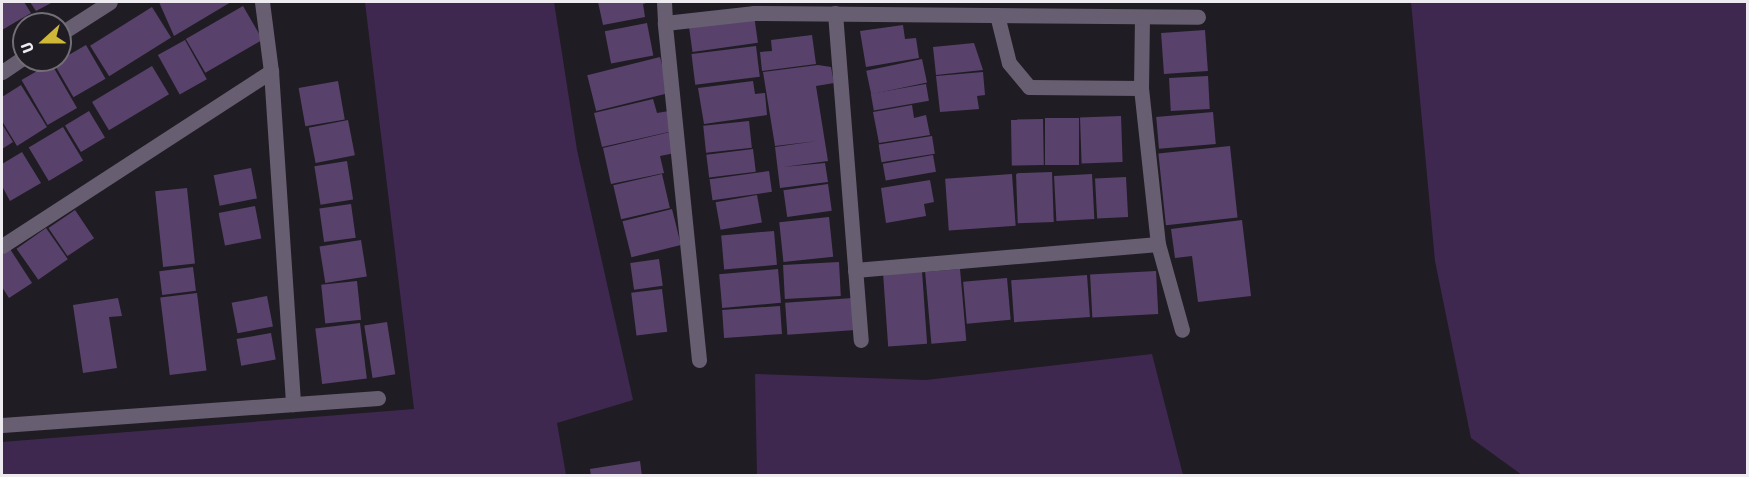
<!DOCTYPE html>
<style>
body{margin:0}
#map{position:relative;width:1749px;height:477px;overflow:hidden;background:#201c24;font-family:"Asap Condensed",sans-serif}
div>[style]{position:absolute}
.green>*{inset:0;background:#3e284f}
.building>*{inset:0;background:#58426b;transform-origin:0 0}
.minor>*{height:15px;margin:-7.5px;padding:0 7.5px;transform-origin:7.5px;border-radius:7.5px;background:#685e71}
span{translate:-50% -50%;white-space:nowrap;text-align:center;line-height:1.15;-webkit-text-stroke:4.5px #201c24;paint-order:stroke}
.frame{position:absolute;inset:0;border:3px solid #edeaf0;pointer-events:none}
.north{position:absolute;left:12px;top:12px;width:60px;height:60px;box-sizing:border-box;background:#201c24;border:2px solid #726e76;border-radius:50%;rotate:249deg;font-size:16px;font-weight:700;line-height:24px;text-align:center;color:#edeaf0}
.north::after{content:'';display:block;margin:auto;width:21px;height:27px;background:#cfb837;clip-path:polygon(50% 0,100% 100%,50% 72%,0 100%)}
</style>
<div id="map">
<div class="green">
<i style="clip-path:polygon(365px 2px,554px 2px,577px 150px,633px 400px,557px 423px,566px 475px,2px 475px,2px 442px,414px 409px)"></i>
<i style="clip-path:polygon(1411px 2px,1747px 2px,1747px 475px,1522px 475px,1471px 438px,1435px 261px)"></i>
<i style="clip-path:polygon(1152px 354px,1183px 475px,757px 475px,755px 374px,926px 380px)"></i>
</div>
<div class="building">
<i style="clip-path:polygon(2px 2px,24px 2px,31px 13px,2px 30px)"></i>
<i style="clip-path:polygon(30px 2px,53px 2px,36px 11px)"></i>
<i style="clip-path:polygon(159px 2px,231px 2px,174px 36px)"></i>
<i style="clip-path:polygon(598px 2px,649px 2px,643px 4px,645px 17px,603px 25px)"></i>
<i style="left:243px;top:6px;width:39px;height:66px;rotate:60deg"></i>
<i style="left:152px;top:7px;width:36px;height:73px;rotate:58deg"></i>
<i style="left:754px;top:15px;width:28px;height:66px;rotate:82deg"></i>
<i style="left:647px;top:23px;width:33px;height:43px;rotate:79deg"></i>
<i style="clip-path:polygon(903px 25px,905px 39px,916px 38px,919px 58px,866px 67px,860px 31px)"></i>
<i style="left:1205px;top:30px;width:41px;height:44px;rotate:86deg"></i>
<i style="clip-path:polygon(812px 35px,816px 64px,762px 71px,760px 52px,772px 51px,771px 40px)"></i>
<i style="left:185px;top:40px;width:45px;height:31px;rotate:61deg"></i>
<i style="clip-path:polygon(974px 43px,983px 70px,936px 75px,933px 47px)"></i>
<i style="left:86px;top:45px;width:39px;height:37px;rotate:60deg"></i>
<i style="left:756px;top:46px;width:31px;height:65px;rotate:83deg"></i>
<i style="left:660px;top:57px;width:37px;height:75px;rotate:76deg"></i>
<i style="left:922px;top:59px;width:24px;height:57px;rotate:78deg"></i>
<i style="left:51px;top:63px;width:52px;height:34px;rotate:60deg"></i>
<i style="clip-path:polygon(818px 65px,831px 67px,834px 83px,816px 86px,828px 161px,783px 167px,825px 163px,828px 182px,780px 188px,775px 147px,817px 141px,775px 146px,763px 72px)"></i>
<i style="left:152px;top:66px;width:33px;height:70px;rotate:59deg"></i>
<i style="clip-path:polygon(983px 72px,985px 95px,977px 96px,979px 109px,940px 112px,936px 76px)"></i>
<i style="left:1208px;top:76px;width:33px;height:39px;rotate:87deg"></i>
<i style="left:338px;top:81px;width:39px;height:40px;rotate:80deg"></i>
<i style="clip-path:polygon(753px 81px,755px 94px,765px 93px,767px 115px,704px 124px,698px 88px)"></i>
<i style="left:926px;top:84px;width:17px;height:56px;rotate:80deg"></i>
<i style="clip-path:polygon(21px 85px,47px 127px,17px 146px,2px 121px,2px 97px)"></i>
<i style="clip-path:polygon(653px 99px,657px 113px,669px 111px,673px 131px,602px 147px,594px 113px)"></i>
<i style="clip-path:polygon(912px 105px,914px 118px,926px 115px,930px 135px,879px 143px,873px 112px)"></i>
<i style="left:89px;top:111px;width:31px;height:28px;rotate:59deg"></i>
<i style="left:1213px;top:112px;width:32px;height:57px;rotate:85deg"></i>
<i style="left:1121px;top:116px;width:46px;height:41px;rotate:88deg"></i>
<i style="left:1045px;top:118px;width:34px;height:47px"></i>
<i style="left:1043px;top:119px;width:46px;height:32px;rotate:89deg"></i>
<i style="left:348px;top:120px;width:36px;height:40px;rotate:79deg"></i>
<i style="left:749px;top:121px;width:27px;height:46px;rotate:84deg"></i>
<i style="clip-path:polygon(2px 124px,13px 142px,2px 149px)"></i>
<i style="left:63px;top:127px;width:39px;height:40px;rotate:59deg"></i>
<i style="clip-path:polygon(670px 132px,675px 153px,660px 156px,664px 173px,611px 184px,603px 148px)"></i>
<i style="left:932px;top:136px;width:18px;height:54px;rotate:81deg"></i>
<i style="left:1230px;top:146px;width:72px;height:72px;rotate:84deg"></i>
<i style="left:753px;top:149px;width:23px;height:47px;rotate:83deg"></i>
<i style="clip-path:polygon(22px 152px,41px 183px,10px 201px,2px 186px,2px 164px)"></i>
<i style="left:933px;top:155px;width:17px;height:51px;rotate:80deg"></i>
<i style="left:347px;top:161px;width:39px;height:33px;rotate:81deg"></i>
<i style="left:251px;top:168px;width:31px;height:38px;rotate:79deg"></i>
<i style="left:769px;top:171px;width:21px;height:60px;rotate:82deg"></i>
<i style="left:1052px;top:172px;width:50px;height:36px;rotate:88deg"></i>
<i style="left:662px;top:174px;width:35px;height:50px;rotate:77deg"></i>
<i style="left:1012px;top:174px;width:52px;height:67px;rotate:86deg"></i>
<i style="left:1092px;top:174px;width:45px;height:38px;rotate:87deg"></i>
<i style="left:1126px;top:177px;width:40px;height:31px;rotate:87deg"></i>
<i style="clip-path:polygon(930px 180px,934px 202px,924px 204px,926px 216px,886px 223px,881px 188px)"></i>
<i style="left:828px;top:184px;width:27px;height:45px;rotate:82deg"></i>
<i style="left:187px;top:188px;width:76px;height:32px;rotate:84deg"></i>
<i style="left:757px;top:195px;width:28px;height:42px;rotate:80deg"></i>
<i style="left:351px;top:204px;width:34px;height:32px;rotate:82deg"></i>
<i style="left:255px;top:206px;width:33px;height:37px;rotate:79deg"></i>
<i style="left:672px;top:209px;width:37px;height:51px;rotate:76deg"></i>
<i style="left:75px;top:210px;width:34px;height:32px;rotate:56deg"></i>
<i style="left:829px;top:217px;width:40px;height:50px;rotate:84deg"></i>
<i style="clip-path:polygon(1242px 220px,1251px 296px,1198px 302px,1192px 256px,1175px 258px,1171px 229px)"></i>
<i style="left:46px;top:228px;width:38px;height:36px;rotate:55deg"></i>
<i style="left:774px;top:231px;width:34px;height:53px;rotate:85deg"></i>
<i style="left:361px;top:240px;width:37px;height:42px;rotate:81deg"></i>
<i style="clip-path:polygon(10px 249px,32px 283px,9px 298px,2px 287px,2px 255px)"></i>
<i style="left:659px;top:259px;width:27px;height:29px;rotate:82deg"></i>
<i style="left:839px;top:262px;width:34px;height:56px;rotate:87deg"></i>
<i style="left:193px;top:267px;width:24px;height:34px;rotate:83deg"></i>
<i style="left:778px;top:269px;width:34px;height:59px;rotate:85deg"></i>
<i style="left:960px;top:269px;width:72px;height:35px;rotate:85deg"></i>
<i style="left:922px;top:271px;width:73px;height:39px;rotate:86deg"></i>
<i style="left:1156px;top:271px;width:43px;height:66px;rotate:87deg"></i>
<i style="left:1087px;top:275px;width:42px;height:76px;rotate:86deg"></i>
<i style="left:1007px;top:278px;width:42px;height:44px;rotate:85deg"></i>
<i style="left:357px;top:281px;width:39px;height:36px;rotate:84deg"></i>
<i style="left:662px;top:289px;width:43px;height:31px;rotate:83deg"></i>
<i style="left:197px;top:293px;width:78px;height:37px;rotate:83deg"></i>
<i style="left:267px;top:296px;width:31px;height:36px;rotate:79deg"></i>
<i style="clip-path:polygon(118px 298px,122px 316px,109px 317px,117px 368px,83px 373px,73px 305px)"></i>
<i style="left:853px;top:298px;width:32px;height:68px;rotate:86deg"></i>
<i style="left:780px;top:306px;width:28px;height:58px;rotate:86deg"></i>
<i style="left:387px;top:322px;width:53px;height:23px;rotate:81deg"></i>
<i style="left:360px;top:323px;width:56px;height:45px;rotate:83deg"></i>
<i style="left:271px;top:333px;width:27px;height:35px;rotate:80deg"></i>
<i style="clip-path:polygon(640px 461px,642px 476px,591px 476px,590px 469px)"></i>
</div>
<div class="minor">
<i style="left:262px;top:2px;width:70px;rotate:82.6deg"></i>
<i style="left:664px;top:2px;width:21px;rotate:87deg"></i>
<i style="left:835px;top:13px;width:328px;rotate:85.5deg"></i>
<i style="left:997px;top:15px;width:49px;rotate:76deg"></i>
<i style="left:1009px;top:63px;width:31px;rotate:50deg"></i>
<i style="left:1029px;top:87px;width:112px;rotate:0.5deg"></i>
<i style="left:1142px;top:17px;width:71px;rotate:90.8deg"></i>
<i style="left:1141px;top:88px;width:157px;rotate:83.8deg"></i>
<i style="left:1158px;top:244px;width:89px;rotate:74.4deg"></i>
<i style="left:60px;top:34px;width:59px;rotate:-32.6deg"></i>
<i style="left:2px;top:72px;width:27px;rotate:-34deg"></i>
<i style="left:2px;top:246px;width:321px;rotate:-33deg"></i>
<i style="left:271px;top:71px;width:334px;rotate:86.2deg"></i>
<i style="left:855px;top:270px;width:304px;rotate:-4.9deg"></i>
<i style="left:699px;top:360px;width:339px;rotate:-95.8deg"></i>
<i style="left:665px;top:23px;width:90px;rotate:-6.4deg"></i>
<i style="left:754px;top:13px;width:444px;rotate:0.5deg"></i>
<i style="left:2px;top:425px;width:377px;rotate:-4.1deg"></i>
</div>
<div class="frame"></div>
<div class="north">U</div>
</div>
